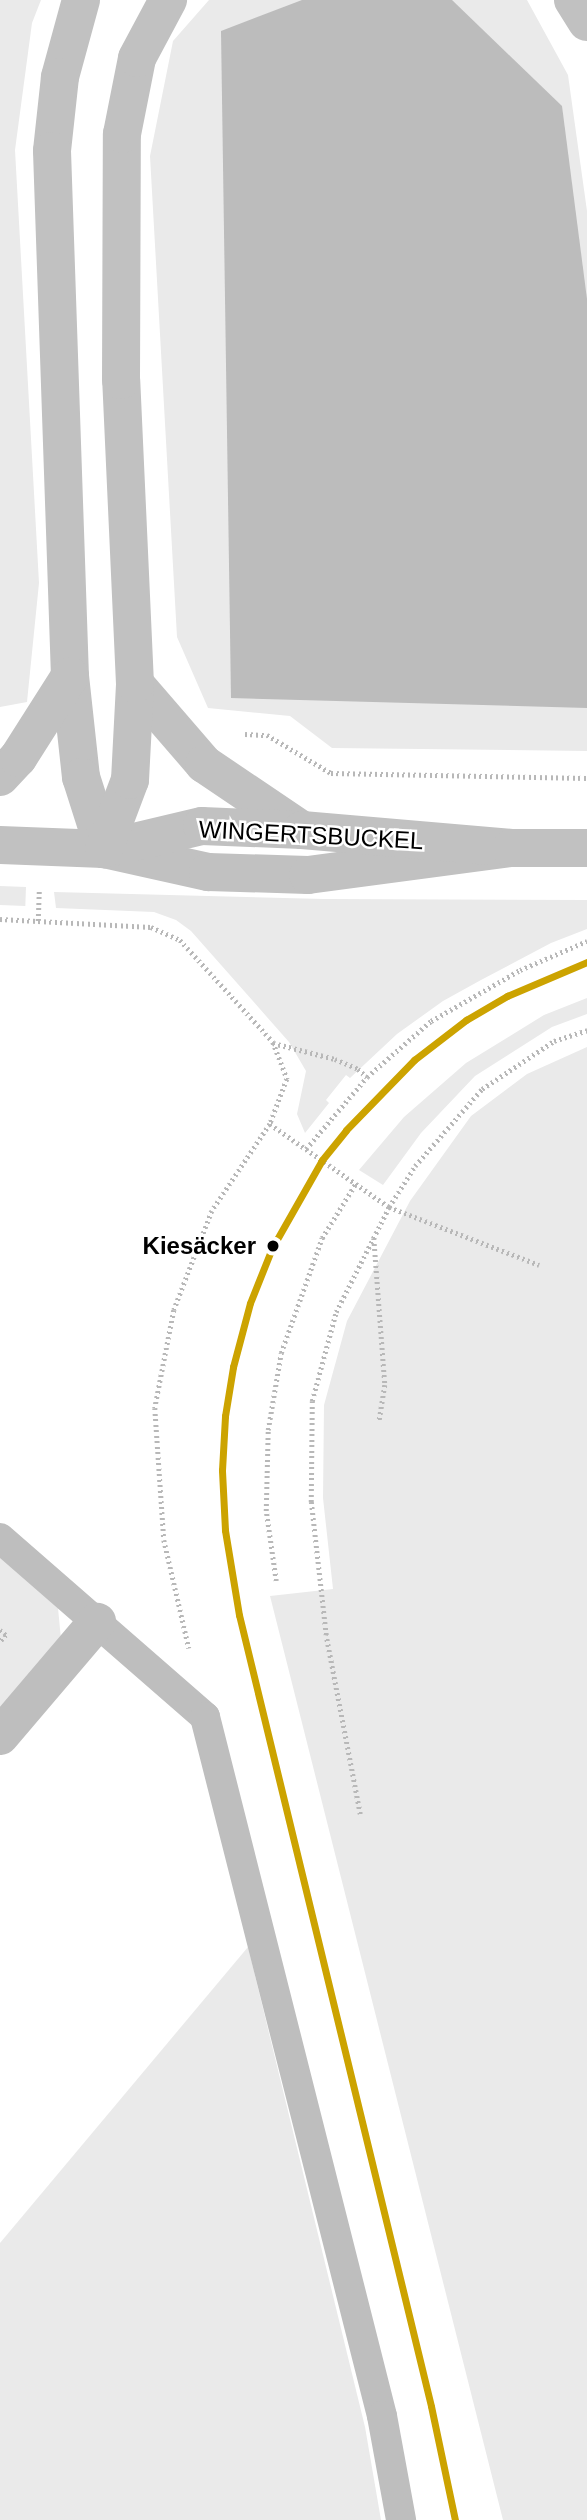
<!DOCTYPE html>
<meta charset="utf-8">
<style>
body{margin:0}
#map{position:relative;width:587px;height:2520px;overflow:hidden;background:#fff;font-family:Arial,sans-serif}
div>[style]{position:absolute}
.green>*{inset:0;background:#eaeaea;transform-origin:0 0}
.water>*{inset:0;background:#bcbcbc}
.path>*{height:4.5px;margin-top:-2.25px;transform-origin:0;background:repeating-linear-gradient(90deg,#b8b8b8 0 2px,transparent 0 5.5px)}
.lane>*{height:30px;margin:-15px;padding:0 15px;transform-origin:15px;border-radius:15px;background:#bebebe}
.street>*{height:38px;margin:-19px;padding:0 19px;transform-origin:19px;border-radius:19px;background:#bebebe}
.secondary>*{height:38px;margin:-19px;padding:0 19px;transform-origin:19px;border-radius:19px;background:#c1c1c1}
.tram-1>*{height:7px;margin:-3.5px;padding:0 3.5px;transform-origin:3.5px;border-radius:3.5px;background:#cca300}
.dots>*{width:19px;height:19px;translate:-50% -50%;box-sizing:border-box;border:4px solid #fff;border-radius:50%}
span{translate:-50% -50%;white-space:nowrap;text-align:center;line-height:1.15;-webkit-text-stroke:5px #fff;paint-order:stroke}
.street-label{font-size:24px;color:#000}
.stop-label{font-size:24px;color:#000;font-weight:700}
.right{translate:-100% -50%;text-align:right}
</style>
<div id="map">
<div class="green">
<i style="clip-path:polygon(0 0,41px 0,32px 23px,15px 150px,39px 583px,27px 702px,0 707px)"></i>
<i style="clip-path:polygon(209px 0,527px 0,568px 75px,587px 211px,587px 751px,332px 748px,290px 716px,208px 708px,177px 637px,150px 156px,173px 41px)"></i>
<i style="left:0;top:886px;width:26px;height:19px;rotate:2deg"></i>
<i style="clip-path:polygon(54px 892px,324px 899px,587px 900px,587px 929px,551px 943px,481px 980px,443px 1001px,397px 1034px,350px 1078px,346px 1075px,326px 1100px,329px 1103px,305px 1133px,297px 1114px,306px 1071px,289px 1042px,191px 931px,176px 920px,154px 912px,56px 908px)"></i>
<i style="clip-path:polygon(587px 998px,587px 1014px,552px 1027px,475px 1076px,421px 1133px,383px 1185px,359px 1170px,404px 1117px,466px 1063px,544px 1015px)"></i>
<i style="clip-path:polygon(587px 1047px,587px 2520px,503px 2520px,270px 1596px,333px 1589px,323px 1498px,324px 1405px,347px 1321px,410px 1201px,471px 1116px,527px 1074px)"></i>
<i style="clip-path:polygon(0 1557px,58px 1608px,62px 1650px,0 1722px)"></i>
<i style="clip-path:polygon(248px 1947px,365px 2427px,381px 2520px,0 2520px,0 2243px)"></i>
</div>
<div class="water">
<i style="clip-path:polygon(302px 0,452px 0,562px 106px,587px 299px,587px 708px,231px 698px,221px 31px)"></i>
</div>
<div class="path">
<i style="left:245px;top:734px;width:22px;rotate:3deg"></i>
<i style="left:267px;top:735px;width:74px;rotate:30.7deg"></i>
<i style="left:331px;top:773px;width:256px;rotate:1.1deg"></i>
<i style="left:0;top:919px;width:151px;rotate:3deg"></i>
<i style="left:151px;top:927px;width:32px;rotate:24deg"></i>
<i style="left:180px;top:940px;width:138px;rotate:47.6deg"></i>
<i style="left:273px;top:1042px;width:40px;rotate:69deg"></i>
<i style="left:287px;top:1079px;width:48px;rotate:110.7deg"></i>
<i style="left:270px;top:1124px;width:105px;rotate:123.7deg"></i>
<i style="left:212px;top:1211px;width:106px;rotate:111deg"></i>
<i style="left:174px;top:1310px;width:100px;rotate:101deg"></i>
<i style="left:155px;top:1408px;width:132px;rotate:86.1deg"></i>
<i style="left:164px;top:1540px;width:111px;rotate:77deg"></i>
<i style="left:38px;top:921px;width:31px;rotate:-88deg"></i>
<i style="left:273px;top:1043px;width:64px;rotate:14.5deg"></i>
<i style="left:335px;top:1059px;width:25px;rotate:23deg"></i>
<i style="left:358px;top:1069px;width:12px;rotate:42deg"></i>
<i style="left:270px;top:1124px;width:145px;rotate:34.9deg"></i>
<i style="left:389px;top:1207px;width:161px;rotate:21.1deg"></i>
<i style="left:306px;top:1149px;width:94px;rotate:-49.7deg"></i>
<i style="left:367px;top:1077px;width:85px;rotate:-41.2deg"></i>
<i style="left:431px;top:1021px;width:103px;rotate:-29.8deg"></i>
<i style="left:520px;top:970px;width:73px;rotate:-23.4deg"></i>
<i style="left:374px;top:1238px;width:147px;rotate:85.7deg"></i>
<i style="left:385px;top:1385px;width:36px;rotate:99deg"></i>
<i style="left:276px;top:1581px;width:71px;rotate:-98.1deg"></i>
<i style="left:266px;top:1511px;width:81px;rotate:-88.6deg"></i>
<i style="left:268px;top:1430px;width:78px;rotate:-80.4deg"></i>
<i style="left:281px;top:1353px;width:122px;rotate:-70.4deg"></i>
<i style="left:322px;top:1238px;width:65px;rotate:-58.3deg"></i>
<i style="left:0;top:1630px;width:8px;rotate:40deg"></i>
<i style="left:6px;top:1635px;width:9px;rotate:131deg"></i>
<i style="left:360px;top:1814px;width:182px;rotate:-100.8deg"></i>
<i style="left:326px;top:1635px;width:134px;rotate:-96.4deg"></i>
<i style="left:311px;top:1502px;width:101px;rotate:-89.4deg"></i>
<i style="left:312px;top:1401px;width:92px;rotate:-74.9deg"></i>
<i style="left:336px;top:1312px;width:118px;rotate:-63.2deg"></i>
<i style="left:389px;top:1207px;width:49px;rotate:-57.6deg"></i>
<i style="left:415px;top:1166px;width:102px;rotate:-49deg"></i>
<i style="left:482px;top:1089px;width:87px;rotate:-33.7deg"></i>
<i style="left:554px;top:1041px;width:35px;rotate:-18deg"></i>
</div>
<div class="lane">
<i style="left:0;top:1538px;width:272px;rotate:41.1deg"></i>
<i style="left:205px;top:1717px;width:721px;rotate:75.79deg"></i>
<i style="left:382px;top:2416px;width:106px;rotate:79.6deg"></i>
</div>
<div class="street">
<i style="left:0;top:1736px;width:150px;rotate:-49.6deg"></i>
</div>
<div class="secondary">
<i style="left:81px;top:0;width:80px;rotate:105.3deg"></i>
<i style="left:60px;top:77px;width:74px;rotate:96.2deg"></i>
<i style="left:52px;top:151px;width:525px;rotate:88.04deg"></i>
<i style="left:70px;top:676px;width:102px;rotate:83.8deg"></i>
<i style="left:81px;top:777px;width:76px;rotate:72.3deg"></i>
<i style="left:573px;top:0;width:26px;rotate:58deg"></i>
<i style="left:135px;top:684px;width:106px;rotate:49.2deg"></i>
<i style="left:204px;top:764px;width:118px;rotate:34deg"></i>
<i style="left:0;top:777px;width:26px;rotate:-47deg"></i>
<i style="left:18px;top:758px;width:97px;rotate:-57.6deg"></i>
<i style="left:0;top:845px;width:104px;rotate:2.2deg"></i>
<i style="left:104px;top:849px;width:107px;rotate:12.5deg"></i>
<i style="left:208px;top:872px;width:100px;rotate:1.7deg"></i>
<i style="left:308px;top:875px;width:205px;rotate:-7.6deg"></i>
<i style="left:113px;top:847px;width:91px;rotate:-13.3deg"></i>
<i style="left:202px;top:826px;width:100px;rotate:2.3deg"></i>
<i style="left:302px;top:830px;width:210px;rotate:4.9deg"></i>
<i style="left:511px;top:848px;width:76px"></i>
<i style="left:104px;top:849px;width:74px;rotate:-69.4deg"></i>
<i style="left:130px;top:780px;width:96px;rotate:-87deg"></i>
<i style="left:135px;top:684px;width:304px;rotate:-92.6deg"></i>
<i style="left:121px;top:380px;width:246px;rotate:-89.8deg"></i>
<i style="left:122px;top:134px;width:77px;rotate:-78.8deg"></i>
<i style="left:137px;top:58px;width:66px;rotate:-61.9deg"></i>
</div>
<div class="tram-1">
<i style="left:455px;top:2520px;width:116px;rotate:-101.9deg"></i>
<i style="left:431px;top:2406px;width:814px;rotate:-103.64deg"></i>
<i style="left:239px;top:1615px;width:86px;rotate:-99.4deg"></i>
<i style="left:225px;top:1530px;width:60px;rotate:-92.9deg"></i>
<i style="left:222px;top:1470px;width:54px;rotate:-86.8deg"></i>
<i style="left:225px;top:1416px;width:50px;rotate:-80.7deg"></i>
<i style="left:233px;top:1367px;width:66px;rotate:-75.1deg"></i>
<i style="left:250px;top:1303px;width:59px;rotate:-68.2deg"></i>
<i style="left:272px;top:1248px;width:101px;rotate:-60.4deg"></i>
<i style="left:322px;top:1160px;width:38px;rotate:-51deg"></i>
<i style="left:346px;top:1130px;width:98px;rotate:-45.8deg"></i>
<i style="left:414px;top:1060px;width:66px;rotate:-37.6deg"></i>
<i style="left:466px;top:1020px;width:48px;rotate:-30.3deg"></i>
<i style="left:507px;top:996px;width:87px;rotate:-23deg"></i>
</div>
<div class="dots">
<i style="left:273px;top:1246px;background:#000"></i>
</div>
<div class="street-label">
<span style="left:311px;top:835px;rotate:3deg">WINGERTSBUCKEL</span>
</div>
<div class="stop-label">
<span class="right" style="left:256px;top:1246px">Kiesäcker</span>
</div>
</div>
